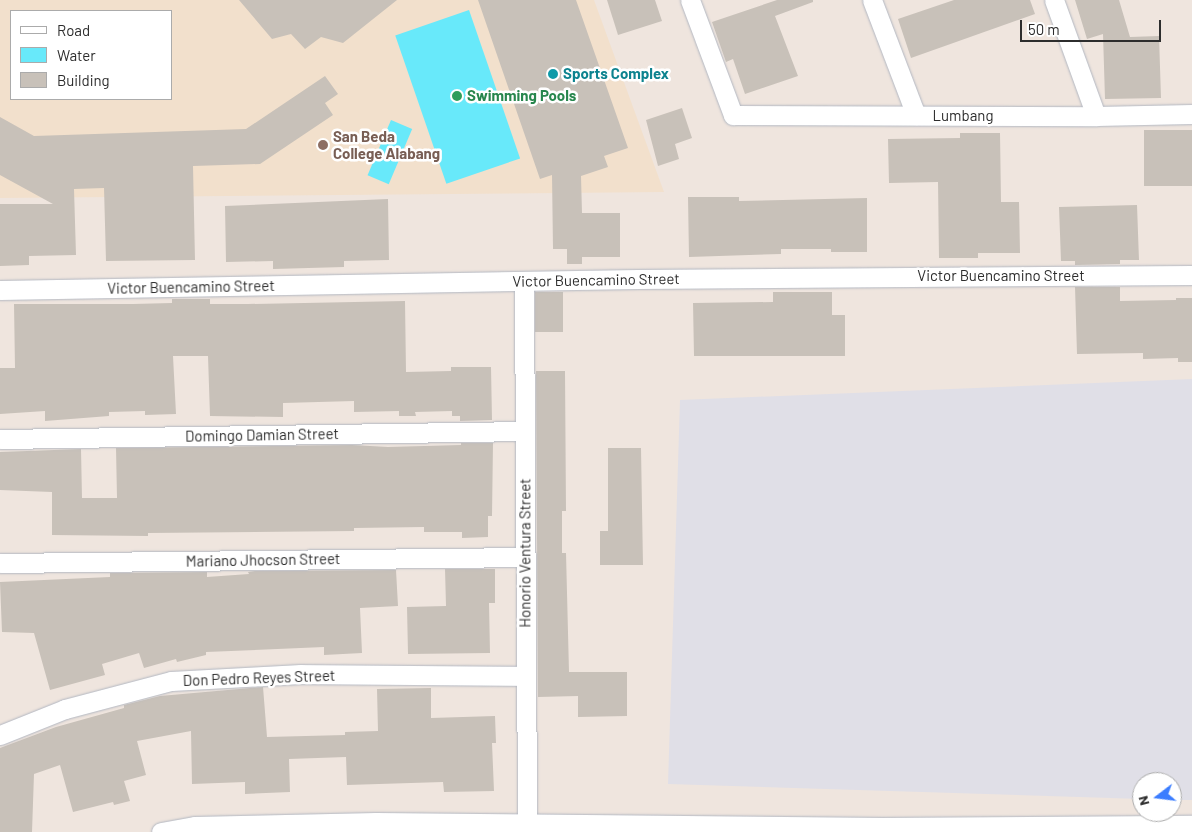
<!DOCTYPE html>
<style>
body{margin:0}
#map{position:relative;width:1192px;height:832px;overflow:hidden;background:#efe5de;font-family:Barlow,sans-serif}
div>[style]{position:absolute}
.industrial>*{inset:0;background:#e0dfe7}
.education>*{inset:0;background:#f2e0cc}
.water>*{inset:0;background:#68e9fa;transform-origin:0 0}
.building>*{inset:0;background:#c8c1b9;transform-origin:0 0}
.roads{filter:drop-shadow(0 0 1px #b2b7c1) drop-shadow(0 0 1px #b2b7c1)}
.minor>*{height:19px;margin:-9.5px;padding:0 9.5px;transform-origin:9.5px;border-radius:9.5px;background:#fff}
.dots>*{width:14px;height:14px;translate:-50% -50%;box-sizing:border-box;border:2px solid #fff;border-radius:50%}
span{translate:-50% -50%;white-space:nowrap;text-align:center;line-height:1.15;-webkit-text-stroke:5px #fff;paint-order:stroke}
.culture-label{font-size:15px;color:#0d838f;font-weight:700}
.left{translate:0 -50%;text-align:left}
.leisure-label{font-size:15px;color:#27864d;font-weight:700}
.street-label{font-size:15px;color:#2d2d2d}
.education-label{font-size:15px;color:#785e54;font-weight:700}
.legend{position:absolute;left:10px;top:10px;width:162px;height:90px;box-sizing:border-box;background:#fff;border:1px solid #ababab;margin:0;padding:6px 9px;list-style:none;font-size:15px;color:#2d2d2d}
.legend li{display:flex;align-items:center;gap:10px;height:25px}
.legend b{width:25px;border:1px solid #ababab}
.north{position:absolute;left:1132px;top:772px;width:50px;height:50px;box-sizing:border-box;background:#fff;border:1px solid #ababab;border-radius:50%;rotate:255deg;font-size:14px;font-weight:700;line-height:20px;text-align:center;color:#2d2d2d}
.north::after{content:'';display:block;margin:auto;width:18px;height:22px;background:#3b7dff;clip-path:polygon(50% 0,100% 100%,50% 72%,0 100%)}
.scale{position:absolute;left:1020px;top:20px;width:141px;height:22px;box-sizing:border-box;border:2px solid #2d2d2d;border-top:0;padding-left:6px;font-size:15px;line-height:18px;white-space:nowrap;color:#2d2d2d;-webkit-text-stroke:4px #fff;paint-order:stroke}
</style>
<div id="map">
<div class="industrial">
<i style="clip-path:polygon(1192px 379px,1192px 800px,1172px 800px,1172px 782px,1142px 782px,1142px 799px,668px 784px,680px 400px)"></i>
</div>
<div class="education">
<i style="clip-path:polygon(evenodd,0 0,594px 0,664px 192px,0 198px,0 0,11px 11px,171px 11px,171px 99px,11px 99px,11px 11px)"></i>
</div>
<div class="water">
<i style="left:469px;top:10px;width:157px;height:78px;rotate:71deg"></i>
<i style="left:391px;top:120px;width:23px;height:60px;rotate:23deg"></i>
</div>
<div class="building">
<i style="clip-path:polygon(239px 0,397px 0,343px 43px,321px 37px,305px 49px,291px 34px,272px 39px)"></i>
<i style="clip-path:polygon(478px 0,576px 0,628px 148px,604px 156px,608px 167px,581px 176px,582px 213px,620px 213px,620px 257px,582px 257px,582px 264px,567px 264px,567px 249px,553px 249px,552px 175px,540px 179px)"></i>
<i style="clip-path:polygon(607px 0,655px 0,662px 21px,618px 35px)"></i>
<i style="clip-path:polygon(777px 0,813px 0,813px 2px,775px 16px,798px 76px,745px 94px,733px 59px,726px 62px,712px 22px)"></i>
<i style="clip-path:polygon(954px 0,1030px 0,1035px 14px,911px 58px,898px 19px)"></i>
<i style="clip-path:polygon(1075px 0,1119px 0,1130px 37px,1159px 36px,1161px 98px,1105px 99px,1103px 34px,1087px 39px)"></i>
<i style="clip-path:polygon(325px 76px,338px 94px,325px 103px,333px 115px,260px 164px,193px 166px,195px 260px,106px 261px,104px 188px,74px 189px,76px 255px,29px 256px,29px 265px,0 266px,0 204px,53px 204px,0 175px,0 117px,34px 136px,246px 129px)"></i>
<i style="clip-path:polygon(682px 108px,692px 138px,675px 144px,679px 159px,658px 166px,646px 120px)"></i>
<i style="left:1144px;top:130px;width:48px;height:56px"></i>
<i style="clip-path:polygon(960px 133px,1000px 133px,1001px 202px,1019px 202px,1020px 253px,978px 253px,978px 258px,939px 258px,938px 182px,889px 183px,888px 139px,960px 138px)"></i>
<i style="clip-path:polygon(688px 197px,739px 197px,739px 201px,867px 198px,867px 252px,831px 252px,831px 249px,781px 249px,781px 254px,689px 257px)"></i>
<i style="clip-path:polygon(388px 199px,389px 260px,344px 261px,344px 267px,273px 269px,273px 261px,226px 262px,225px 206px)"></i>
<i style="clip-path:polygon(1137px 205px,1139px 260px,1120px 260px,1120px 264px,1075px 265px,1075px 261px,1061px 261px,1059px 207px)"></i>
<i style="clip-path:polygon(1075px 287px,1120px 287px,1120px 301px,1176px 300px,1176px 298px,1192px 298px,1192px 362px,1178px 362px,1178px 358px,1143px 359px,1143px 353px,1077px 354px)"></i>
<i style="left:535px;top:292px;width:28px;height:40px"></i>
<i style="clip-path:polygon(773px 292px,832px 292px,832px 315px,845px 315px,845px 356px,694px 356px,693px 303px,773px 302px)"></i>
<i style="clip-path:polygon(172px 299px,210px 299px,210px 304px,248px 304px,405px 301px,406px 372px,451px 371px,451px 367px,491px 367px,492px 420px,460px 421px,460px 416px,452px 416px,452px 411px,415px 412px,416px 416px,399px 416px,399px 411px,354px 412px,354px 401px,283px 403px,283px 417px,210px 416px,208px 356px,173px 356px,176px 414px,145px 415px,145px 411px,109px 412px,109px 416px,45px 421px,45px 411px,0 414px,0 368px,15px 368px,14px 304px,133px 304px,172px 303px)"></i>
<i style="clip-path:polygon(536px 371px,565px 371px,566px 511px,562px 511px,562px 553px,566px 553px,569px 672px,627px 672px,627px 716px,578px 717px,578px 696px,538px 697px)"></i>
<i style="clip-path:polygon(461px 443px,493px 443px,492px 516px,488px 516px,488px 537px,462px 538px,462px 532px,424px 532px,424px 527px,354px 528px,354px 531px,148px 533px,148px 536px,52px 535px,52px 492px,0 490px,0 452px,81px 449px,82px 498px,117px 498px,116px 448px,352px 445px,388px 447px,461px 445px)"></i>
<i style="clip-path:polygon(608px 448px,641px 448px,643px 565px,600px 565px,600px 531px,608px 531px)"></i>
<i style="clip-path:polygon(445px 569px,495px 569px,495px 603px,489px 603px,490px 653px,408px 654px,407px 607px,446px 606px)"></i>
<i style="clip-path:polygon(396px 570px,398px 606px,360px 608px,362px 653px,324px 655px,324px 647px,206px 652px,206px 655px,177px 662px,176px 659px,144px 668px,139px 653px,102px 664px,105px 675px,50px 690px,34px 633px,2px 632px,0 582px,110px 577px,110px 573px,113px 573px,207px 572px,207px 577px,249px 574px,248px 572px,255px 571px)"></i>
<i style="clip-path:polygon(263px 687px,267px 737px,345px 735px,345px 732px,378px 731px,377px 689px,431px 688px,431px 718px,495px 716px,496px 743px,492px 743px,494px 791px,444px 792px,443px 782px,347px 785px,346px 757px,289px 759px,290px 792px,245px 794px,245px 782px,192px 784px,191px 731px,137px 741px,146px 775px,124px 781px,130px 801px,114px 805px,113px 802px,73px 812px,60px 765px,34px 774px,32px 832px,0 832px,0 748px,56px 727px,124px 708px,124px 705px,160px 696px)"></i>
</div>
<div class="roads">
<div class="minor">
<i style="left:690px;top:0;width:123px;rotate:69.5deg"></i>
<i style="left:733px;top:115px;width:363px;rotate:0.2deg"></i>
<i style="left:1096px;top:116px;width:96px;rotate:-1.2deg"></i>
<i style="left:872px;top:0;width:123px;rotate:69.1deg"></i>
<i style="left:1054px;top:0;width:123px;rotate:70.1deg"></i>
<i style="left:524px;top:282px;width:542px;rotate:89.68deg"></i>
<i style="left:0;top:290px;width:638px;rotate:-0.99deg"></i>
<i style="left:638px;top:279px;width:554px;rotate:-0.41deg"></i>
<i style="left:0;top:439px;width:524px;rotate:-0.87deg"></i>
<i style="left:0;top:563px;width:525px;rotate:-0.65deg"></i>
<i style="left:0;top:735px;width:70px;rotate:-21.8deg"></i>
<i style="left:65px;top:709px;width:110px;rotate:-14.8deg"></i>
<i style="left:171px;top:681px;width:130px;rotate:-3.1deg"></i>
<i style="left:301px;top:674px;width:225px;rotate:0.5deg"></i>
<i style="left:161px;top:832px;width:35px;rotate:-10deg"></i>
<i style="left:195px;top:826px;width:181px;rotate:-1.3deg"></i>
<i style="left:376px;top:822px;width:507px;rotate:0.57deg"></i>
<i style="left:883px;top:827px;width:309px;rotate:-0.4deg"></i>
</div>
</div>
<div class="dots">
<i style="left:553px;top:74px;background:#0f9aa8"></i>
<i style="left:457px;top:96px;background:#2e9e5b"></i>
<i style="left:323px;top:145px;background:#8d6e63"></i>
</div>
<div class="culture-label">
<span class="left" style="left:563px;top:74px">Sports Complex</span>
</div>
<div class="leisure-label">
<span class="left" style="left:467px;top:96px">Swimming Pools</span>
</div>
<div class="street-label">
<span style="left:963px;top:116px">Lumbang</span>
<span style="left:1001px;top:276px">Victor Buencamino Street</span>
<span style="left:596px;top:280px;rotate:-1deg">Victor Buencamino Street</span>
<span style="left:191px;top:287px;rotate:-1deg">Victor Buencamino Street</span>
<span style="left:262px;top:435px;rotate:-1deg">Domingo Damian Street</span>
<span style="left:525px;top:553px;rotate:-90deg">Honorio Ventura Street</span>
<span style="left:263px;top:560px;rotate:-1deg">Mariano Jhocson Street</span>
<span style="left:259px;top:678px;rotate:-2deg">Don Pedro Reyes Street</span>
</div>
<div class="education-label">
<span class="left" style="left:333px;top:145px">San Beda<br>College Alabang</span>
</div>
<ul class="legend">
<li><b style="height:6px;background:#fff"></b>Road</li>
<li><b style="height:14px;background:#68e9fa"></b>Water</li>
<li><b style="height:14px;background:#c8c1b9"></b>Building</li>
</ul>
<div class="north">N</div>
<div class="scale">50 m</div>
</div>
